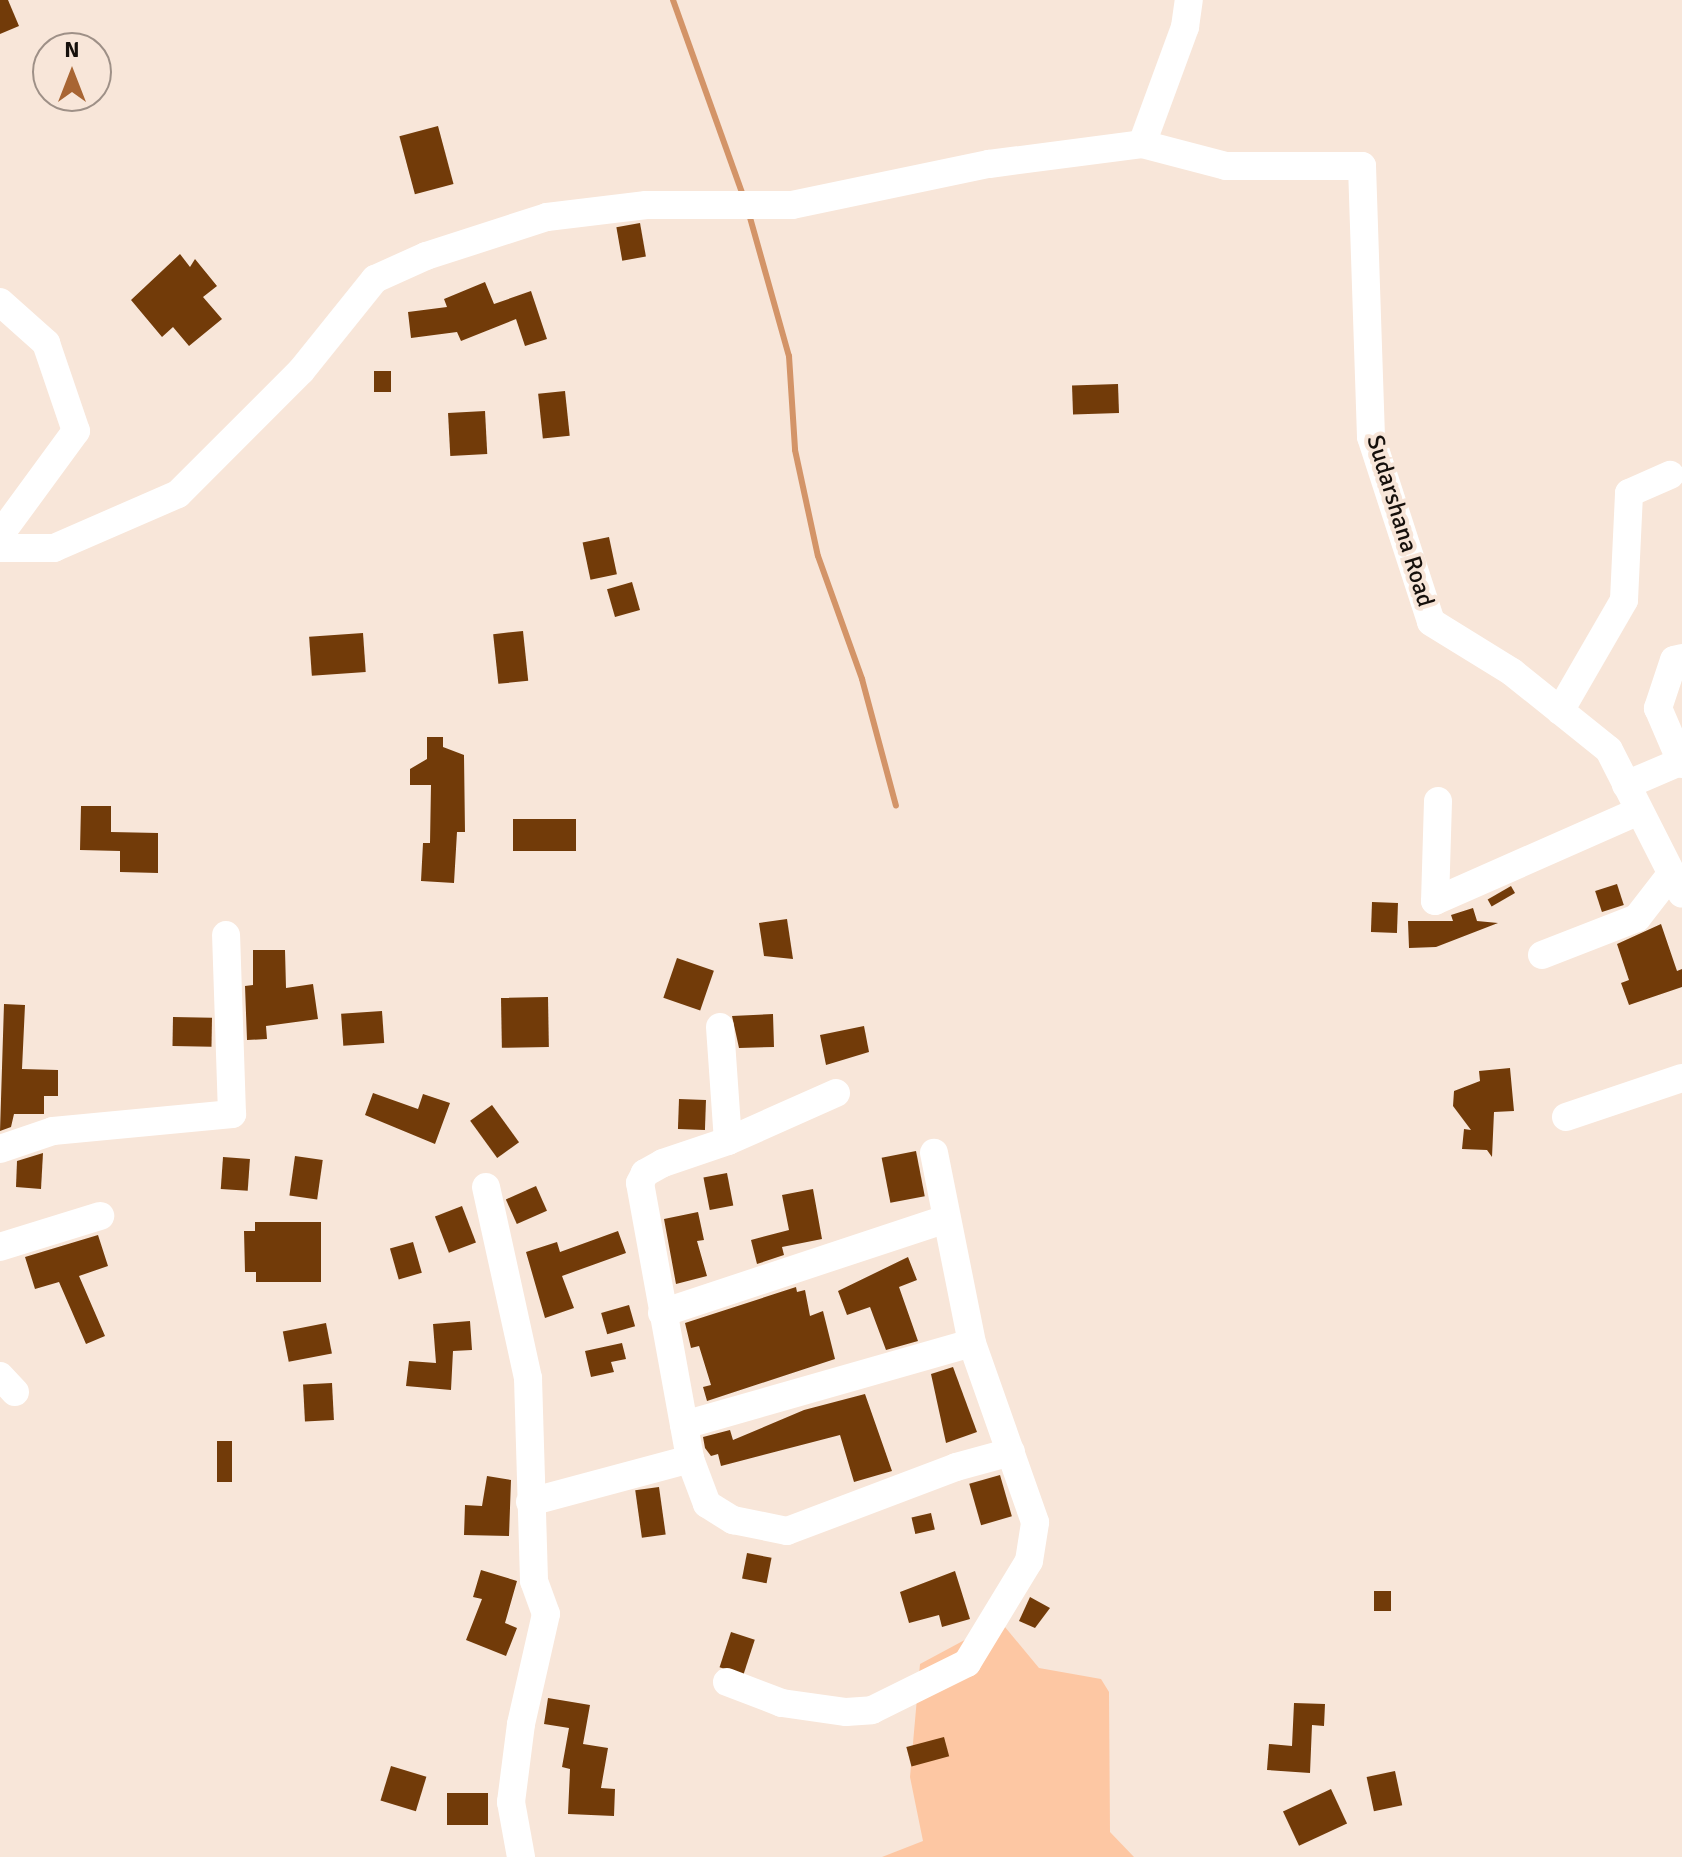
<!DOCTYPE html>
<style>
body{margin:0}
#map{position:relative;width:1682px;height:1857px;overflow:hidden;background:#f8e6d9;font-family:Signika,sans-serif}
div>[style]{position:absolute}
.green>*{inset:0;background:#fdc7a3}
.stream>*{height:6px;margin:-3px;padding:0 3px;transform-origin:3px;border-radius:3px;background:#d39468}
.building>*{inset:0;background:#723b09;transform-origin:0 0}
.minor>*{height:28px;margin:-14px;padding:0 14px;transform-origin:14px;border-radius:14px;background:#fff}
span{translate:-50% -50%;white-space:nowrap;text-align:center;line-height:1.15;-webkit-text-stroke:8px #f8e6d9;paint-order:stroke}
.street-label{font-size:24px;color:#16100c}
.north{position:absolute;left:32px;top:32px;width:80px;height:80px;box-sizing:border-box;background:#f8e6d9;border:2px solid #9e9087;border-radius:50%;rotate:0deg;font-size:22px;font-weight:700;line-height:32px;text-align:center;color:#16100c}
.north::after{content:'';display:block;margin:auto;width:28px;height:36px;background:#a86533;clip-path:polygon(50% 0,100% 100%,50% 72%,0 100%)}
</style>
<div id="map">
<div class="green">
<i style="clip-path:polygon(1000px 1621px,1039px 1668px,1101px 1679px,1109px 1692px,1110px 1832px,1134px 1857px,882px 1857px,923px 1841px,910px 1777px,920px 1664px)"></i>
</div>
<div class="stream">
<i style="left:673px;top:0;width:208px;rotate:70.3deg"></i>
<i style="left:749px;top:214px;width:148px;rotate:74.3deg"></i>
<i style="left:789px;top:356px;width:94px;rotate:86.3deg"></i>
<i style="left:795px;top:450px;width:108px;rotate:77.8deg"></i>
<i style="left:818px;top:556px;width:131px;rotate:70.3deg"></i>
<i style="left:862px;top:679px;width:131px;rotate:75deg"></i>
</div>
<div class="building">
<i style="clip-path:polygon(0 0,8px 0,19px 26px,0 34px)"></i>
<i style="left:438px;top:126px;width:60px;height:40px;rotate:75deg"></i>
<i style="left:640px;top:223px;width:34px;height:24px;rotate:80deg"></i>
<i style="clip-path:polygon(180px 254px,190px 267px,195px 259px,217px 286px,203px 297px,222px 319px,189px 346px,173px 327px,162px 337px,131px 300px)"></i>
<i style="clip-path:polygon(485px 282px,494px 304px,531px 291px,547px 339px,525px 346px,516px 319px,461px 341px,457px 332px,411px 338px,408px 312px,447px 307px,444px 299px)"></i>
<i style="left:374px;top:371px;width:17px;height:21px"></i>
<i style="left:1118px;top:384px;width:29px;height:46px;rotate:88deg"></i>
<i style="left:565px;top:391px;width:45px;height:27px;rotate:84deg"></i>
<i style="left:485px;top:411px;width:43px;height:37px;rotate:87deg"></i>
<i style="left:609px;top:537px;width:38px;height:27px;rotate:78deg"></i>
<i style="left:632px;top:582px;width:29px;height:26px;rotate:74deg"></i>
<i style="left:523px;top:631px;width:50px;height:30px;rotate:84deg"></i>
<i style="left:363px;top:633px;width:39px;height:54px;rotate:86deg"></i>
<i style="clip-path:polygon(427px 737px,443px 737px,443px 747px,464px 755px,465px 832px,457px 832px,454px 883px,421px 881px,423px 843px,430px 843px,431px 785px,410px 785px,410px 769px,427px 759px)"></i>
<i style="clip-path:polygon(81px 806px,111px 806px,111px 832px,158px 833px,158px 873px,120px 872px,120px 851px,80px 850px)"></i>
<i style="left:513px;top:819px;width:63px;height:32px"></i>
<i style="left:1617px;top:884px;width:22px;height:23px;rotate:72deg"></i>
<i style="left:1511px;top:886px;width:8px;height:27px;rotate:60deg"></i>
<i style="left:1372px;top:902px;width:26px;height:30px;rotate:2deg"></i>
<i style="clip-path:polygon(1473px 908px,1477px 921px,1498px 923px,1436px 947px,1409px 948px,1408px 921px,1453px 921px,1451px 915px)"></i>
<i style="clip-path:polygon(787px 919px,793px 959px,764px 956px,759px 923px)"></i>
<i style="clip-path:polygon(1661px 924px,1677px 971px,1682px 969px,1682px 987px,1629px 1005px,1621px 983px,1629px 980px,1617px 944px)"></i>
<i style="clip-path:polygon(253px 950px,285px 950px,286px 988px,313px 984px,318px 1019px,266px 1026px,267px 1039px,247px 1040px,245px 986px,253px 985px)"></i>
<i style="left:677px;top:958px;width:39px;height:42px;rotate:19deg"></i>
<i style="left:548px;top:997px;width:50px;height:47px;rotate:89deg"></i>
<i style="clip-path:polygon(4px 1004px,25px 1005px,22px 1069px,58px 1070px,58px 1096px,44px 1096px,44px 1114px,14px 1114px,11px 1127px,0 1131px)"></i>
<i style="left:382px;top:1011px;width:32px;height:41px;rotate:86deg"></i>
<i style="clip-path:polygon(773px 1014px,774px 1047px,739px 1048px,732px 1016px)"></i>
<i style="left:173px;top:1017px;width:39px;height:29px;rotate:1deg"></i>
<i style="clip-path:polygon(864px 1026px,869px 1052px,826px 1065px,820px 1035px)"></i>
<i style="clip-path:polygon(1510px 1068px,1514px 1111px,1494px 1112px,1492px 1157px,1487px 1150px,1462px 1149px,1464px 1129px,1471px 1130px,1453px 1106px,1454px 1091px,1480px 1081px,1479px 1071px)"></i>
<i style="clip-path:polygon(373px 1093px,418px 1109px,423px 1094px,450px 1103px,435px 1144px,365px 1115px)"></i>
<i style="left:679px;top:1099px;width:27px;height:30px;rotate:2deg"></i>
<i style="left:492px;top:1105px;width:46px;height:27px;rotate:54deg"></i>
<i style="left:916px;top:1151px;width:46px;height:35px;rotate:79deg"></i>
<i style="clip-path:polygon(43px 1153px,41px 1189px,16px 1187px,17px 1161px)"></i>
<i style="left:295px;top:1156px;width:28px;height:40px;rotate:8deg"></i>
<i style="left:223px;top:1157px;width:27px;height:32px;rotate:4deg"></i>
<i style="left:727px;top:1173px;width:33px;height:24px;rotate:79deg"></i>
<i style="left:536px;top:1186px;width:27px;height:33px;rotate:66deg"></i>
<i style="clip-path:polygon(813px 1189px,822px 1239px,782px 1247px,784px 1255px,757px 1264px,751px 1240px,789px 1230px,782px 1195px)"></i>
<i style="left:462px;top:1206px;width:39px;height:29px;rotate:69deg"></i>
<i style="clip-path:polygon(698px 1212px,704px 1240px,697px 1241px,707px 1276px,676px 1284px,664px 1219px)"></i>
<i style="clip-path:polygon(255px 1222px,321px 1222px,321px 1282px,256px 1282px,256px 1272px,245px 1272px,244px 1231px,255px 1231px)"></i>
<i style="clip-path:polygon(618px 1231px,626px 1253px,562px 1276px,574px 1308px,545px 1318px,526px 1252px,557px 1242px,560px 1252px)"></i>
<i style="clip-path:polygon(98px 1235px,108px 1266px,79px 1276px,105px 1336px,86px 1344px,59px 1282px,35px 1289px,25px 1257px)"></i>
<i style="left:413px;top:1242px;width:32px;height:24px;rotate:74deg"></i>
<i style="clip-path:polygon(908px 1257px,917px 1280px,899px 1287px,918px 1341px,886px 1350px,870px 1307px,847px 1315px,838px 1291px)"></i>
<i style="clip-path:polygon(796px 1287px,797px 1292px,805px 1290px,810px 1316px,823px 1311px,835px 1359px,707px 1401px,703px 1387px,711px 1385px,699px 1346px,691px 1348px,685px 1323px)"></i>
<i style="left:629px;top:1305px;width:22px;height:29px;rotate:74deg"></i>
<i style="clip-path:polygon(470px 1321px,472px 1350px,453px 1351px,451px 1390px,406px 1386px,409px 1361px,436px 1363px,433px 1324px)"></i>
<i style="left:326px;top:1323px;width:31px;height:44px;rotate:79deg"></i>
<i style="clip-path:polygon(622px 1343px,626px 1359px,611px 1362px,614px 1372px,591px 1377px,585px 1351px)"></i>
<i style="clip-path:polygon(953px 1367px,977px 1432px,946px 1443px,931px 1374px)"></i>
<i style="left:332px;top:1383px;width:37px;height:29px;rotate:87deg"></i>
<i style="clip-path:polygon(865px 1394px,892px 1471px,854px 1482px,840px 1435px,721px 1466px,718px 1454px,711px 1456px,705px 1448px,703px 1437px,730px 1430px,733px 1440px,804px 1410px)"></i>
<i style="left:217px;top:1441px;width:15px;height:41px"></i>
<i style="left:1000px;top:1475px;width:43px;height:32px;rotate:74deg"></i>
<i style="clip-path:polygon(487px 1476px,511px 1480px,509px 1536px,464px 1535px,465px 1505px,482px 1506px)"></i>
<i style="left:659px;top:1487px;width:48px;height:24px;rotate:82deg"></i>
<i style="left:931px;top:1513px;width:17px;height:20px;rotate:77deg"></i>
<i style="left:747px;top:1553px;width:25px;height:26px;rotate:11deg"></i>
<i style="clip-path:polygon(481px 1570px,517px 1581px,505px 1623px,517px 1628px,506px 1656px,466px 1640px,482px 1599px,473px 1597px)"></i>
<i style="clip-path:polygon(955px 1571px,970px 1619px,942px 1627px,939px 1615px,909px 1623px,900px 1592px)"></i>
<i style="left:1391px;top:1591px;width:20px;height:17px;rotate:90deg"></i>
<i style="clip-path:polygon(1030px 1597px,1050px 1608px,1035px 1628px,1019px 1621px)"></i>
<i style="left:731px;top:1632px;width:25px;height:37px;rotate:18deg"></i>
<i style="clip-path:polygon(548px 1698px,590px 1705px,583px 1744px,608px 1748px,601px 1788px,615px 1789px,614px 1816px,568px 1814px,570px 1769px,562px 1767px,569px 1728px,544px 1724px)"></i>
<i style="clip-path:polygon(1294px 1703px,1325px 1704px,1324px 1726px,1312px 1725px,1310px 1773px,1267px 1770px,1269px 1744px,1292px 1746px)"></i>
<i style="left:944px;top:1737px;width:20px;height:39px;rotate:75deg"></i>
<i style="left:391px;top:1766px;width:37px;height:36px;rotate:17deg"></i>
<i style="left:1395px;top:1771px;width:35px;height:29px;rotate:78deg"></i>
<i style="left:1331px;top:1789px;width:38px;height:53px;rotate:65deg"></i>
<i style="left:447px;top:1793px;width:41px;height:32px"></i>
</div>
<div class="minor">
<i style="left:1142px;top:144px;width:125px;rotate:-69.8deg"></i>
<i style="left:1185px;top:27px;width:27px;rotate:-82deg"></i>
<i style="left:0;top:302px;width:62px;rotate:41.7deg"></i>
<i style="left:46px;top:343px;width:93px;rotate:71.2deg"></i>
<i style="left:76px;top:431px;width:129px;rotate:126.2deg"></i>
<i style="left:0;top:548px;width:54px"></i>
<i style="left:54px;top:548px;width:135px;rotate:-23.5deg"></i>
<i style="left:178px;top:494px;width:174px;rotate:-45deg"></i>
<i style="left:301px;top:371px;width:118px;rotate:-51.2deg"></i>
<i style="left:375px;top:279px;width:56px;rotate:-24.3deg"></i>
<i style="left:426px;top:256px;width:127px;rotate:-17.9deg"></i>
<i style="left:547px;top:217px;width:100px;rotate:-6.9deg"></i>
<i style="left:646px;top:205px;width:146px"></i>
<i style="left:792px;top:205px;width:201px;rotate:-11.8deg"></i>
<i style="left:989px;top:164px;width:154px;rotate:-7.4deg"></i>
<i style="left:1142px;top:144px;width:87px;rotate:14.7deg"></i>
<i style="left:1226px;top:166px;width:136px"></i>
<i style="left:1362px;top:166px;width:271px;rotate:88.1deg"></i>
<i style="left:1371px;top:437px;width:194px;rotate:72deg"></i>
<i style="left:1431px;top:622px;width:95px;rotate:31.7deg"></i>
<i style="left:1512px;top:672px;width:124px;rotate:38.8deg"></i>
<i style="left:1609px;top:750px;width:161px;rotate:63.1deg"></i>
<i style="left:1682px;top:658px;width:8px;rotate:166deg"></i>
<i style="left:1674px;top:660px;width:51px;rotate:108.4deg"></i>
<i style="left:1658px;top:708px;width:61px;rotate:66.8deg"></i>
<i style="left:1560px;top:711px;width:128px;rotate:-60deg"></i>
<i style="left:1624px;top:600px;width:107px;rotate:-87.3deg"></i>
<i style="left:1629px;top:493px;width:45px;rotate:-23.7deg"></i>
<i style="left:1626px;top:785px;width:59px;rotate:-23.1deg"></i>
<i style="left:1438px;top:801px;width:100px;rotate:91.7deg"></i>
<i style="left:1435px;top:901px;width:223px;rotate:-23.8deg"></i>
<i style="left:1542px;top:955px;width:102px;rotate:-21.3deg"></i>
<i style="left:1637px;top:918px;width:56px;rotate:-52.3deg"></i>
<i style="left:720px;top:1027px;width:114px;rotate:86deg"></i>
<i style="left:836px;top:1093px;width:118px;rotate:156deg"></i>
<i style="left:728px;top:1141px;width:69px;rotate:161.3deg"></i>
<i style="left:663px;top:1163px;width:21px;rotate:151deg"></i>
<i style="left:645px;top:1173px;width:11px;rotate:117deg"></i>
<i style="left:640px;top:1183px;width:280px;rotate:79.7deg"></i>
<i style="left:690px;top:1459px;width:48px;rotate:69.3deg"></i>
<i style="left:707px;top:1504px;width:31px;rotate:32deg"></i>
<i style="left:733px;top:1520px;width:55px;rotate:11.5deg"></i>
<i style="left:787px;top:1531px;width:181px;rotate:-20.7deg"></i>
<i style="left:956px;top:1467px;width:57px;rotate:-15.3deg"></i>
<i style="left:1566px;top:1117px;width:122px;rotate:-18.6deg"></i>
<i style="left:0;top:1149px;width:56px;rotate:-18.8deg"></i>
<i style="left:53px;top:1131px;width:180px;rotate:-5.4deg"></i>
<i style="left:232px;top:1114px;width:179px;rotate:-91.9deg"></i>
<i style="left:486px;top:1187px;width:196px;rotate:77.6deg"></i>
<i style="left:528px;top:1378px;width:203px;rotate:88.3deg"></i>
<i style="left:534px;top:1581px;width:35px;rotate:70deg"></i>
<i style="left:546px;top:1614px;width:113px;rotate:102.8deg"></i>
<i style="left:521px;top:1724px;width:79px;rotate:97.3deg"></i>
<i style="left:511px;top:1802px;width:56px;rotate:79.7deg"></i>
<i style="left:0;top:1247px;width:105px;rotate:-17.2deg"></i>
<i style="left:662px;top:1313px;width:299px;rotate:-18.3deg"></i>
<i style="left:0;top:1376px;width:22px;rotate:47deg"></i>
<i style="left:684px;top:1425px;width:299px;rotate:-15.9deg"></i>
<i style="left:530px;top:1502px;width:166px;rotate:-15deg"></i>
<i style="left:727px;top:1682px;width:59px;rotate:20.9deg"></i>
<i style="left:782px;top:1703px;width:65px;rotate:8deg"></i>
<i style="left:846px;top:1712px;width:26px;rotate:-4deg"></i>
<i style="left:872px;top:1710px;width:106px;rotate:-26.3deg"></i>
<i style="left:967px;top:1663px;width:119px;rotate:-58.7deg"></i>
<i style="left:1029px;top:1561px;width:39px;rotate:-81deg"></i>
<i style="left:1035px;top:1522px;width:190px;rotate:-109.4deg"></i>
<i style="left:972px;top:1343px;width:194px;rotate:-101.3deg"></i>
</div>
<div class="street-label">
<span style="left:1400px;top:521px;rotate:73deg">Sudarshana Road</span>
</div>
<div class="north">N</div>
</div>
